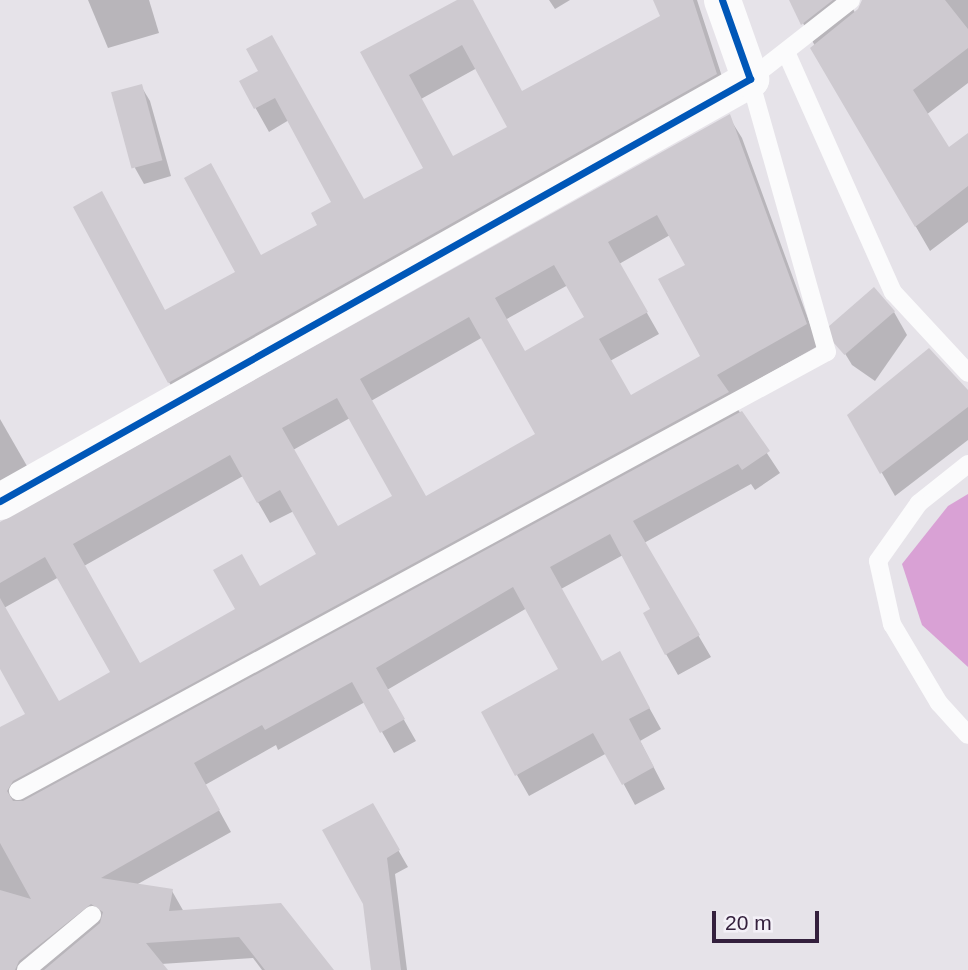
<!DOCTYPE html>
<style>
body{margin:0}
#map{position:relative;width:968px;height:970px;overflow:hidden;background:#e6e3e9;font-family:Helvetica,sans-serif}
div>[style]{position:absolute}
.water>*{inset:0;background:#d9a1d5}
.shadow>*{inset:0;background:#0003}
.building>*{inset:0;background:#cecad0;transform-origin:0 0}
.lane>*{height:18px;margin:-9px;padding:0 9px;transform-origin:9px;border-radius:9px;background:#fbfbfc}
.street>*{height:37px;margin:-18.5px;padding:0 18.5px;transform-origin:18.5px;border-radius:18.5px;background:#fbfbfc}
.cycleway>*{height:7px;margin:-3.5px;padding:0 3.5px;transform-origin:3.5px;border-radius:3.5px;background:#0057b8}
span{translate:-50% -50%;white-space:nowrap;text-align:center;line-height:1.15;-webkit-text-stroke:6px #f4f1f8;paint-order:stroke}
.scale{position:absolute;left:712px;top:911px;width:107px;height:32px;box-sizing:border-box;border:4px solid #34203d;border-top:0;padding-left:9px;font-size:21px;line-height:24px;white-space:nowrap;color:#34203d;-webkit-text-stroke:5px #f4f1f8;paint-order:stroke}
</style>
<div id="map">
<div class="water">
<i style="clip-path:polygon(968px 494px,968px 667px,922px 625px,902px 564px,948px 506px)"></i>
</div>
<div class="shadow">
<i style="clip-path:polygon(88px 0,149px 0,159px 33px,108px 48px)"></i>
<i style="clip-path:polygon(evenodd,460px 0,471px 0,522px 93px,662px 17px,655px 0,697px 0,729px 98px,183px 405px,169px 382px,165px 312px,320px 225px,334px 203px,289px 120px,269px 132px,241px 82px,260px 72px,364px 202px,425px 168px,363px 53px,460px 0,477px 68px,509px 128px,453px 158px,421px 99px,477px 68px)"></i>
<i style="clip-path:polygon(549px 0,570px 0,555px 9px)"></i>
<i style="clip-path:polygon(791px 0,849px 0,856px 15px,874px 0,968px 0,968px 83px,926px 115px,949px 150px,968px 135px,968px 222px,930px 251px,812px 48px,815px 46px)"></i>
<i style="clip-path:polygon(141px 86px,150px 101px,171px 176px,144px 184px,135px 168px)"></i>
<i style="clip-path:polygon(evenodd,729px 117px,742px 138px,818px 346px,729px 396px,780px 473px,755px 490px,751px 484px,644px 543px,711px 657px,678px 675px,666px 654px,653px 609px,623px 555px,561px 589px,602px 664px,631px 675px,661px 729px,640px 741px,665px 789px,635px 805px,607px 753px,529px 796px,517px 775px,561px 670px,527px 608px,387px 690px,416px 741px,394px 753px,365px 702px,278px 750px,276px 745px,205px 785px,231px 832px,136px 885px,172px 891px,184px 912px,332px 970px,262px 970px,253px 958px,161px 964px,166px 970px,0 970px,0 729px,27px 714px,0 665px,0 524px,729px 117px,670px 235px,688px 265px,703px 357px,630px 397px,610px 361px,659px 334px,619px 264px,670px 235px,729px 117px,568px 285px,586px 318px,524px 353px,505px 320px,568px 285px,729px 117px,483px 337px,538px 435px,426px 498px,371px 401px,483px 337px,729px 117px,350px 418px,394px 497px,337px 528px,293px 450px,350px 418px,729px 117px,243px 476px,270px 523px,294px 511px,319px 555px,259px 588px,237px 610px,140px 665px,84px 566px,243px 476px,729px 117px,59px 577px,112px 673px,58px 703px,4px 608px,59px 577px)"></i>
<i style="clip-path:polygon(894px 312px,907px 335px,875px 381px,852px 365px,838px 342px)"></i>
<i style="clip-path:polygon(968px 394px,968px 440px,895px 496px,849px 415px)"></i>
<i style="clip-path:polygon(0 419px,27px 466px,0 482px)"></i>
<i style="clip-path:polygon(372px 805px,408px 867px,395px 874px,407px 970px,373px 970px)"></i>
</div>
<div class="building">
<i style="clip-path:polygon(evenodd,457px 0,473px 0,522px 91px,660px 16px,653px 0,693px 0,717px 74px,168px 383px,73px 207px,102px 191px,165px 310px,235px 272px,184px 178px,211px 163px,261px 255px,317px 225px,311px 213px,331px 202px,275px 98px,254px 109px,239px 81px,258px 71px,246px 49px,272px 35px,364px 199px,423px 168px,360px 52px,457px 0,462px 45px,507px 127px,453px 156px,409px 75px,462px 45px)"></i>
<i style="clip-path:polygon(789px 0,833px 0,801px 25px)"></i>
<i style="clip-path:polygon(862px 0,945px 0,968px 29px,968px 48px,913px 90px,949px 147px,968px 133px,968px 186px,915px 227px,810px 48px,858px 9px)"></i>
<i style="left:142px;top:84px;width:79px;height:32px;rotate:75deg"></i>
<i style="clip-path:polygon(evenodd,730px 114px,807px 324px,717px 375px,729px 392px,13px 781px,7px 791px,13px 801px,23px 801px,742px 411px,770px 451px,742px 470px,738px 464px,633px 521px,700px 635px,665px 655px,643px 613px,650px 609px,610px 534px,550px 567px,602px 661px,620px 651px,650px 708px,629px 719px,654px 767px,622px 785px,593px 733px,515px 776px,481px 712px,558px 669px,513px 587px,376px 668px,405px 719px,380px 733px,352px 682px,265px 730px,262px 725px,194px 763px,220px 810px,101px 878px,173px 889px,169px 911px,281px 903px,334px 970px,265px 970px,239px 937px,146px 943px,168px 970px,44px 970px,100px 923px,103px 912px,91px 904px,19px 961px,15px 970px,0 970px,0 890px,31px 899px,0 843px,0 727px,25px 714px,0 669px,0 598px,59px 701px,110px 672px,45px 557px,0 583px,0 522px,730px 114px,657px 215px,685px 265px,658px 279px,700px 356px,631px 395px,599px 339px,648px 312px,608px 242px,657px 215px,730px 114px,554px 265px,584px 317px,525px 351px,495px 298px,554px 265px,730px 114px,469px 317px,535px 434px,426px 496px,360px 379px,469px 317px,730px 114px,337px 398px,392px 496px,338px 526px,282px 428px,337px 398px,730px 114px,230px 455px,257px 503px,280px 490px,316px 554px,260px 586px,242px 554px,213px 570px,235px 609px,140px 663px,73px 544px,230px 455px)"></i>
<i style="left:874px;top:287px;width:32px;height:67px;rotate:49deg"></i>
<i style="clip-path:polygon(929px 348px,968px 390px,968px 407px,880px 474px,847px 415px)"></i>
<i style="clip-path:polygon(373px 803px,400px 850px,387px 858px,401px 970px,371px 970px,363px 904px,322px 830px)"></i>
</div>
<div class="lane">
<i style="left:786px;top:52px;width:263px;rotate:66deg"></i>
<i style="left:893px;top:292px;width:110px;rotate:47.2deg"></i>
<i style="left:968px;top:464px;width:63px;rotate:141.5deg"></i>
<i style="left:919px;top:503px;width:71px;rotate:125.3deg"></i>
<i style="left:878px;top:561px;width:65px;rotate:77.5deg"></i>
<i style="left:892px;top:624px;width:92px;rotate:59.3deg"></i>
<i style="left:939px;top:703px;width:43px;rotate:47.8deg"></i>
<i style="left:18px;top:791px;width:920px;rotate:-28.49deg"></i>
<i style="left:827px;top:352px;width:284px;rotate:-105.8deg"></i>
<i style="left:750px;top:79px;width:128px;rotate:-38deg"></i>
<i style="left:26px;top:970px;width:86px;rotate:-39.8deg"></i>
</div>
<div class="street">
<i style="left:0;top:501px;width:861px;rotate:-29.37deg"></i>
<i style="left:750px;top:79px;width:84px;rotate:-109.5deg"></i>
</div>
<div class="cycleway">
<i style="left:0;top:501px;width:861px;rotate:-29.37deg"></i>
<i style="left:750px;top:79px;width:84px;rotate:-109.5deg"></i>
</div>
<div class="scale">20 m</div>
</div>
